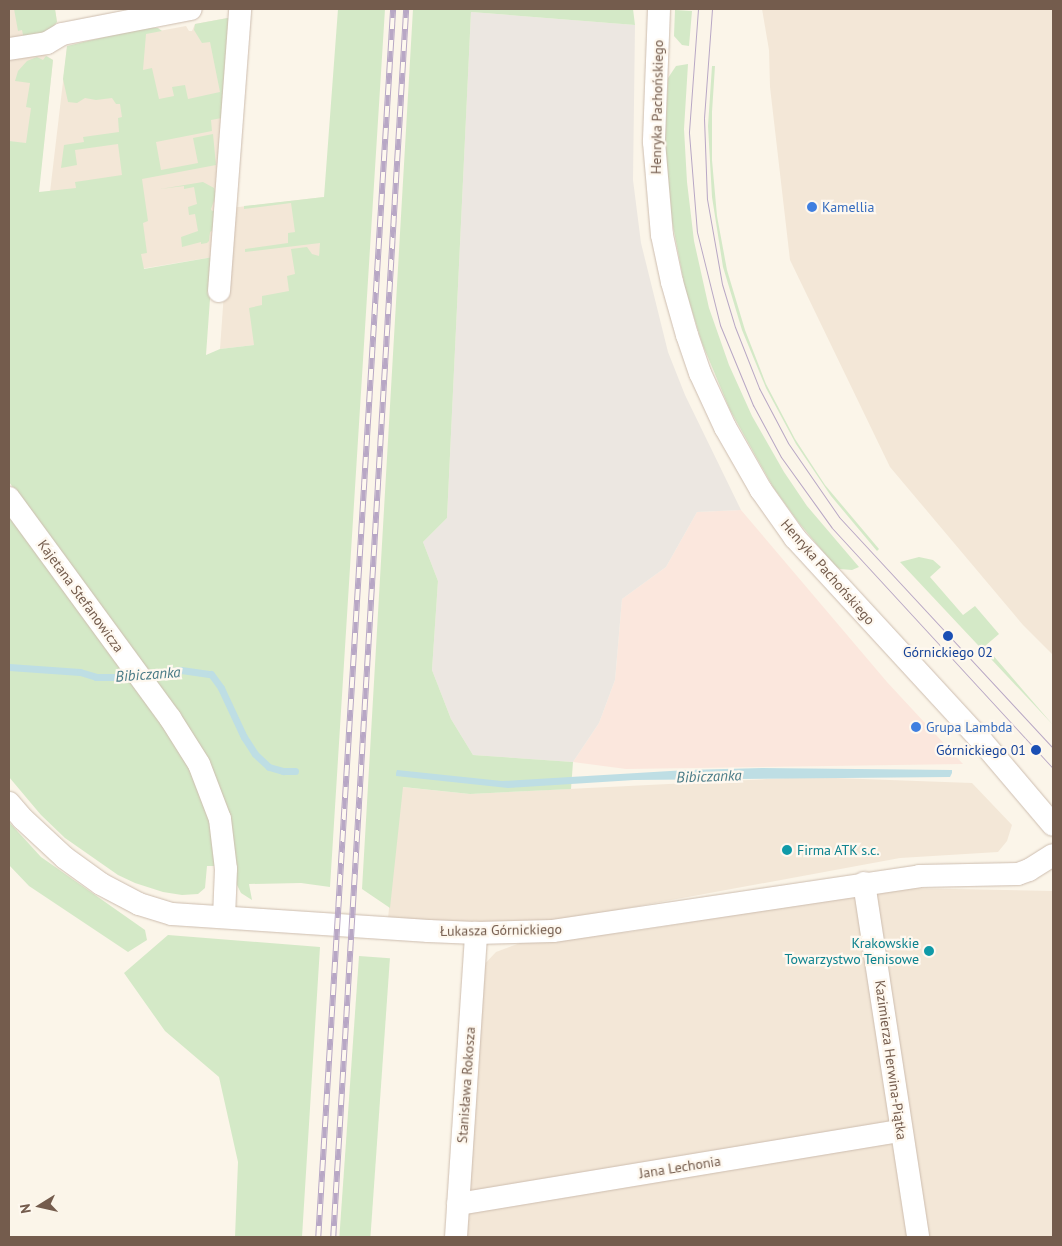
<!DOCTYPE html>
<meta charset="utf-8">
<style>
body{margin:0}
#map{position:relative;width:1062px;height:1246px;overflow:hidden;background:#fbf5e9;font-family:"PT Sans",sans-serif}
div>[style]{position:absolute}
.residential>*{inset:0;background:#f3e7d7}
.commercial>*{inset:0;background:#fbe7dd}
.industrial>*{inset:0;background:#ece7e1}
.green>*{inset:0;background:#d4e9c7;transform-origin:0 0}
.water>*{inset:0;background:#bedee4}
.stream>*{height:7px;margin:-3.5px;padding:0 3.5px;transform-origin:3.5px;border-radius:3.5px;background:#bedee4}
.roads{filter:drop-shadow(0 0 1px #cdbdaf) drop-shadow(0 0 1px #cdbdaf)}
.minor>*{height:22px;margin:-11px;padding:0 11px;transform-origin:11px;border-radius:11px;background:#fff}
.tram>*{height:1px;margin:-0.5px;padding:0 0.5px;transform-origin:0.5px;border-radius:0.5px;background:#b8a7c5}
.rail>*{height:5.5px;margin-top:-2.75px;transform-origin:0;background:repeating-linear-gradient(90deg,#fef8ef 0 11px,#b8a7c5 0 22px);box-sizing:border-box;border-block:1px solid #b8a7c5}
.dots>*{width:14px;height:14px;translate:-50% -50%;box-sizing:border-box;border:2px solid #fef8ef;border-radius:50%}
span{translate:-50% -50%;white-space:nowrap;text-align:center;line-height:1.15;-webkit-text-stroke:4.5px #fef8ef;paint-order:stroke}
.street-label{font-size:14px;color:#745c4d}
.shop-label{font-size:14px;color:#366cbe}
.left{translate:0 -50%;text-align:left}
.transit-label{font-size:14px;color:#164399}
.right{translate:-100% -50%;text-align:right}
.culture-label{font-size:14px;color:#0d838f}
.water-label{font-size:15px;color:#487a86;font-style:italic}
.frame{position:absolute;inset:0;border:10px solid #745c4d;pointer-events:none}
.north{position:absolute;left:15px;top:1181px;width:50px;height:50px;-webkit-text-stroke:4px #fef8ef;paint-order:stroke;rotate:260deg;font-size:14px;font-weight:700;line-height:20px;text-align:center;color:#745c4d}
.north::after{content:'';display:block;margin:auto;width:18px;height:22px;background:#745c4d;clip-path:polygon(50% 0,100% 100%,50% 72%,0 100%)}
</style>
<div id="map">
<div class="residential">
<i style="clip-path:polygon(9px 9px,55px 9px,57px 22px,9px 42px)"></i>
<i style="clip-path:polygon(762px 9px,1053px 9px,1053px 655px,1023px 625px,890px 467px,790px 260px,770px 87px,769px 50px)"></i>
<i style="clip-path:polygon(233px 17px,213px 257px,129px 271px,50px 192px,67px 48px,186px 26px,189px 31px,192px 31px,195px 24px)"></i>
<i style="clip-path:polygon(41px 52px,53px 60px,41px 168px,9px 164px,9px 58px)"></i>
<i style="clip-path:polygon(324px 197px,313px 338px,220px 349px,230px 208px)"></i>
<i style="clip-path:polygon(808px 777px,972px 783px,1012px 825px,1007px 841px,998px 852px,900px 858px,552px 922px,433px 922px,388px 918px,402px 787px,470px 794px)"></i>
<i style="clip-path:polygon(903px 888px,1053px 891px,1053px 1237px,461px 1237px,479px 970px,496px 952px,520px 943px,629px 932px)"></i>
</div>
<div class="commercial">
<i style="clip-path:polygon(741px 510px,887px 682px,963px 764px,626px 769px,573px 762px,599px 723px,615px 680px,622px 599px,666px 567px,697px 512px)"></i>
</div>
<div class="industrial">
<i style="clip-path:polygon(471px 12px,635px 25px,633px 180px,641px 243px,668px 352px,685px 395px,741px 510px,697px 512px,666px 567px,622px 599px,615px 680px,599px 723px,573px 762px,473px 755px,451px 719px,432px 670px,438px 581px,423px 542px,447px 518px)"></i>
</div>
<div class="green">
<i style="clip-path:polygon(14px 9px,55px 9px,57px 22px,45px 36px,24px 40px,22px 30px,18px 31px)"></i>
<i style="clip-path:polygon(338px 9px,385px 9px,330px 887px,301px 883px,249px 884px,252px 900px,241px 893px,235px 881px,228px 832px,108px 618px,9px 482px,9px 141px,26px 143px,31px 108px,26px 107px,30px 83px,15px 81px,18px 71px,27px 61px,37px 57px,43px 60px,46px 56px,53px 60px,39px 192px,76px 188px,75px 182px,122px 175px,118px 144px,75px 150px,77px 165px,61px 168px,64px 145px,84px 142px,83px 137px,119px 132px,118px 118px,122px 117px,120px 104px,116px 104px,112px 98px,96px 100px,85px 98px,77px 103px,68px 102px,63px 79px,67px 46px,146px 27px,158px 28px,162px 31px,146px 34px,143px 70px,152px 68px,159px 99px,174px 96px,172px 87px,185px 85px,188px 99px,220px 92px,210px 42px,202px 43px,194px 30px,195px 24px,233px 17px,227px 117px,211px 120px,212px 131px,156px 142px,161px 170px,198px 163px,193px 138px,213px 134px,216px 165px,142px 179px,148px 221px,143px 223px,147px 253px,141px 254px,144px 269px,213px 257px,206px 355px,220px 349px,254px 345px,249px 308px,262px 305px,262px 296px,289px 291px,287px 276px,295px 274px,291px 249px,307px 247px,312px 254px,319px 256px,320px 243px,245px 252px,245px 249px,288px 243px,288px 233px,295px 232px,291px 203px,244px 209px,244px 206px,324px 197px)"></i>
<i style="clip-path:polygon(413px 9px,633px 9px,635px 25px,471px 12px,447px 518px,423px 542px,438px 581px,432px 670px,451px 719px,473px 755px,573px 762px,571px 789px,470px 794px,403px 787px,390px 908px,362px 889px)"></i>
<i style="clip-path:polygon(675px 10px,692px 11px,689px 46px,682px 45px,674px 36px)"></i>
<i style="clip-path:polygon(688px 64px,684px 129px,687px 182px,694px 241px,709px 308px,729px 365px,752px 416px,784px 472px,807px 506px,859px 567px,852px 570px,840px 569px,835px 566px,799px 523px,773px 487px,730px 410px,702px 343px,685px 288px,672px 221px,665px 143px,668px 78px,676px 66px)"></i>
<i style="clip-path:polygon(712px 66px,715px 66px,712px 112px,712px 160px,717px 216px,727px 270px,745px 330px,766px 384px,795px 439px,825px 485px,879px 549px,877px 551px,831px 496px,796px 444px,766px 388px,742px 330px,723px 267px,712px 197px,708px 126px)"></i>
<i style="clip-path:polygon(203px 182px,214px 188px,216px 195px,211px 209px,212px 211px,217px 210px,216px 228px,210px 232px,209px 241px,207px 243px,201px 244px,201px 242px,182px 247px,181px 237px,198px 231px,195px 214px,189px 215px,188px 207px,197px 204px,194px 187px,184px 189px,184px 186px,160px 189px)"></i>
<i style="clip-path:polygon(9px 510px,137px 686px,209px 800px,215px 866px,207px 866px,205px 888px,198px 894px,182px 895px,163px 892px,135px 883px,118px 875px,65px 838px,41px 815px,9px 777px)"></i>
<i style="clip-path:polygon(919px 557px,933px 560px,941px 567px,930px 577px,963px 615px,975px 606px,999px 634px,985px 646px,1053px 725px,900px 562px)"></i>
<i style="clip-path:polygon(9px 822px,41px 857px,145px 930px,147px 940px,128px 952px,29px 886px,9px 865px)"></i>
<i style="clip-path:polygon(168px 935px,320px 947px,302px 1237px,235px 1237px,238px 1162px,219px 1077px,165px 1031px,124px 973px)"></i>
<i style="left:359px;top:956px;width:31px;height:281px;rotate:4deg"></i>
</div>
<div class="water">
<i style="clip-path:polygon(762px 768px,952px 770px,952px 773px,950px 777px,634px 780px,508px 788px,396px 776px,396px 773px,397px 770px,502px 781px,687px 770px)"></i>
</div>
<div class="stream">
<i style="left:9px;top:667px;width:71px;rotate:4deg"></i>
<i style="left:80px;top:672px;width:17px;rotate:17deg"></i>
<i style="left:96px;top:677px;width:29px"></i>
<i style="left:125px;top:677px;width:56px;rotate:-7.1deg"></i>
<i style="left:181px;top:670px;width:30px;rotate:8deg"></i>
<i style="left:211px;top:674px;width:17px;rotate:54deg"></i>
<i style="left:221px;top:688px;width:54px;rotate:64.9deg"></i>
<i style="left:244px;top:737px;width:20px;rotate:57deg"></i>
<i style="left:255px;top:754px;width:19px;rotate:43deg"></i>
<i style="left:269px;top:767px;width:15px;rotate:16deg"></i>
<i style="left:283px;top:771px;width:12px"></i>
</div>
<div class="roads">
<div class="minor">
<i style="left:659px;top:9px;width:133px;rotate:92.2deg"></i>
<i style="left:654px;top:142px;width:93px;rotate:85.1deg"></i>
<i style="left:662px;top:235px;width:48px;rotate:78deg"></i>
<i style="left:672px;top:282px;width:55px;rotate:74.2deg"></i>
<i style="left:687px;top:335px;width:40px;rotate:71.1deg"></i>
<i style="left:700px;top:373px;width:60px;rotate:65.2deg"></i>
<i style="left:725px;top:427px;width:73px;rotate:60.3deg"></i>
<i style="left:761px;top:490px;width:59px;rotate:54.7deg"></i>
<i style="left:795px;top:538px;width:275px;rotate:47.4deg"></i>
<i style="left:981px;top:740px;width:111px;rotate:49.7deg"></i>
<i style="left:9px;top:49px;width:38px;rotate:-9deg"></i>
<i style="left:47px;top:43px;width:17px;rotate:-31deg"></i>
<i style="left:62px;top:34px;width:131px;rotate:-11deg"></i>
<i style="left:219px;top:291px;width:283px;rotate:-85.7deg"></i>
<i style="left:9px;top:498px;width:273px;rotate:53.8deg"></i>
<i style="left:170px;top:718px;width:54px;rotate:57.8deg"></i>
<i style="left:199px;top:764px;width:59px;rotate:69.1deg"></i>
<i style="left:220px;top:819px;width:50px;rotate:83.2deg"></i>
<i style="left:226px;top:869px;width:47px;rotate:92.4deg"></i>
<i style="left:9px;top:803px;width:21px;rotate:49deg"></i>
<i style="left:23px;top:819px;width:57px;rotate:42.9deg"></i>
<i style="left:65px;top:858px;width:44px;rotate:35.8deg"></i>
<i style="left:101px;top:884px;width:43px;rotate:27.8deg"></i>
<i style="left:139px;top:904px;width:34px;rotate:17deg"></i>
<i style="left:172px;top:914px;width:257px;rotate:3.8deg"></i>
<i style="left:428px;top:931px;width:48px;rotate:2.4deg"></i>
<i style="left:476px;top:933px;width:77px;rotate:-1.5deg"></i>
<i style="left:553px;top:931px;width:370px;rotate:-8.5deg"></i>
<i style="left:919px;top:876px;width:99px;rotate:-1.2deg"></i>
<i style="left:1018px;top:874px;width:12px;rotate:-20deg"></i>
<i style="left:1029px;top:870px;width:28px;rotate:-32deg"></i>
<i style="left:864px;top:883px;width:358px;rotate:81.3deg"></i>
<i style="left:458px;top:1204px;width:449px;rotate:-9.4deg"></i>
<i style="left:456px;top:1237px;width:305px;rotate:-86.2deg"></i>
</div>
</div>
<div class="tram">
<i style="left:698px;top:9px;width:124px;rotate:94.2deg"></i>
<i style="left:689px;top:133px;width:99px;rotate:85.4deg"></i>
<i style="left:697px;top:232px;width:96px;rotate:76.1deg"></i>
<i style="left:720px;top:325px;width:87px;rotate:67.6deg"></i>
<i style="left:753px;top:405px;width:59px;rotate:61.7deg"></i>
<i style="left:781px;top:457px;width:87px;rotate:54.3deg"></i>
<i style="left:832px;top:528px;width:326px;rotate:47.4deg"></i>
<i style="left:712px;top:9px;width:109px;rotate:94.2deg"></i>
<i style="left:704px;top:118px;width:81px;rotate:87.9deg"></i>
<i style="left:707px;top:199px;width:86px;rotate:80deg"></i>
<i style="left:722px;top:284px;width:45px;rotate:73.2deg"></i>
<i style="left:735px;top:327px;width:66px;rotate:68.5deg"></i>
<i style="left:759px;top:388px;width:62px;rotate:62.2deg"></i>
<i style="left:788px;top:443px;width:90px;rotate:55.4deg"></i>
<i style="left:839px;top:517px;width:315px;rotate:47.2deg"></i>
</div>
<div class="rail">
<i style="left:318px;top:1237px;width:1230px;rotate:-86.51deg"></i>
<i style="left:333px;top:1237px;width:1230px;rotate:-86.6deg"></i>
</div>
<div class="dots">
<i style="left:812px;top:207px;background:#3f7fe0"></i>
<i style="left:948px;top:636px;background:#1a4fb4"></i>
<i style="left:916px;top:727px;background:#3f7fe0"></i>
<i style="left:1036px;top:750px;background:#1a4fb4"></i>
<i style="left:787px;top:850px;background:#0f9aa8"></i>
<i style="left:929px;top:951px;background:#0f9aa8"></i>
</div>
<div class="street-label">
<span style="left:657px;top:107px;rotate:-89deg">Henryka Pachońskiego</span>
<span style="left:828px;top:572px;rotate:49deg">Henryka Pachońskiego</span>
<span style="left:81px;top:596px;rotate:54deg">Kajetana Stefanowicza</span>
<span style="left:501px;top:930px;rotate:-1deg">Łukasza Górnickiego</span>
<span style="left:891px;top:1060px;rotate:82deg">Kazimierza Herwina-Piątka</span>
<span style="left:466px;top:1085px;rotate:-86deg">Stanisława Rokosza</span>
<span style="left:680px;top:1167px;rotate:-9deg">Jana Lechonia</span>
</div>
<div class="shop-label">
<span class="left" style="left:822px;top:207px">Kamellia</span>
<span class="left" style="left:926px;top:727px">Grupa Lambda</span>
</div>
<div class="transit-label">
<span style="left:948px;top:652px">Górnickiego 02</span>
<span class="right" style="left:1026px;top:750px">Górnickiego 01</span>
</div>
<div class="culture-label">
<span class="left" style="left:797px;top:850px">Firma ATK s.c.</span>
<span class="right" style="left:919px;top:951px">Krakowskie<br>Towarzystwo Tenisowe</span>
</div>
<div class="water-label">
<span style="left:148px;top:674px;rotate:-4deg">Bibiczanka</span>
<span style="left:709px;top:776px;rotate:-2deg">Bibiczanka</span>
</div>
<div class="frame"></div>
<div class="north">N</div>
</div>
